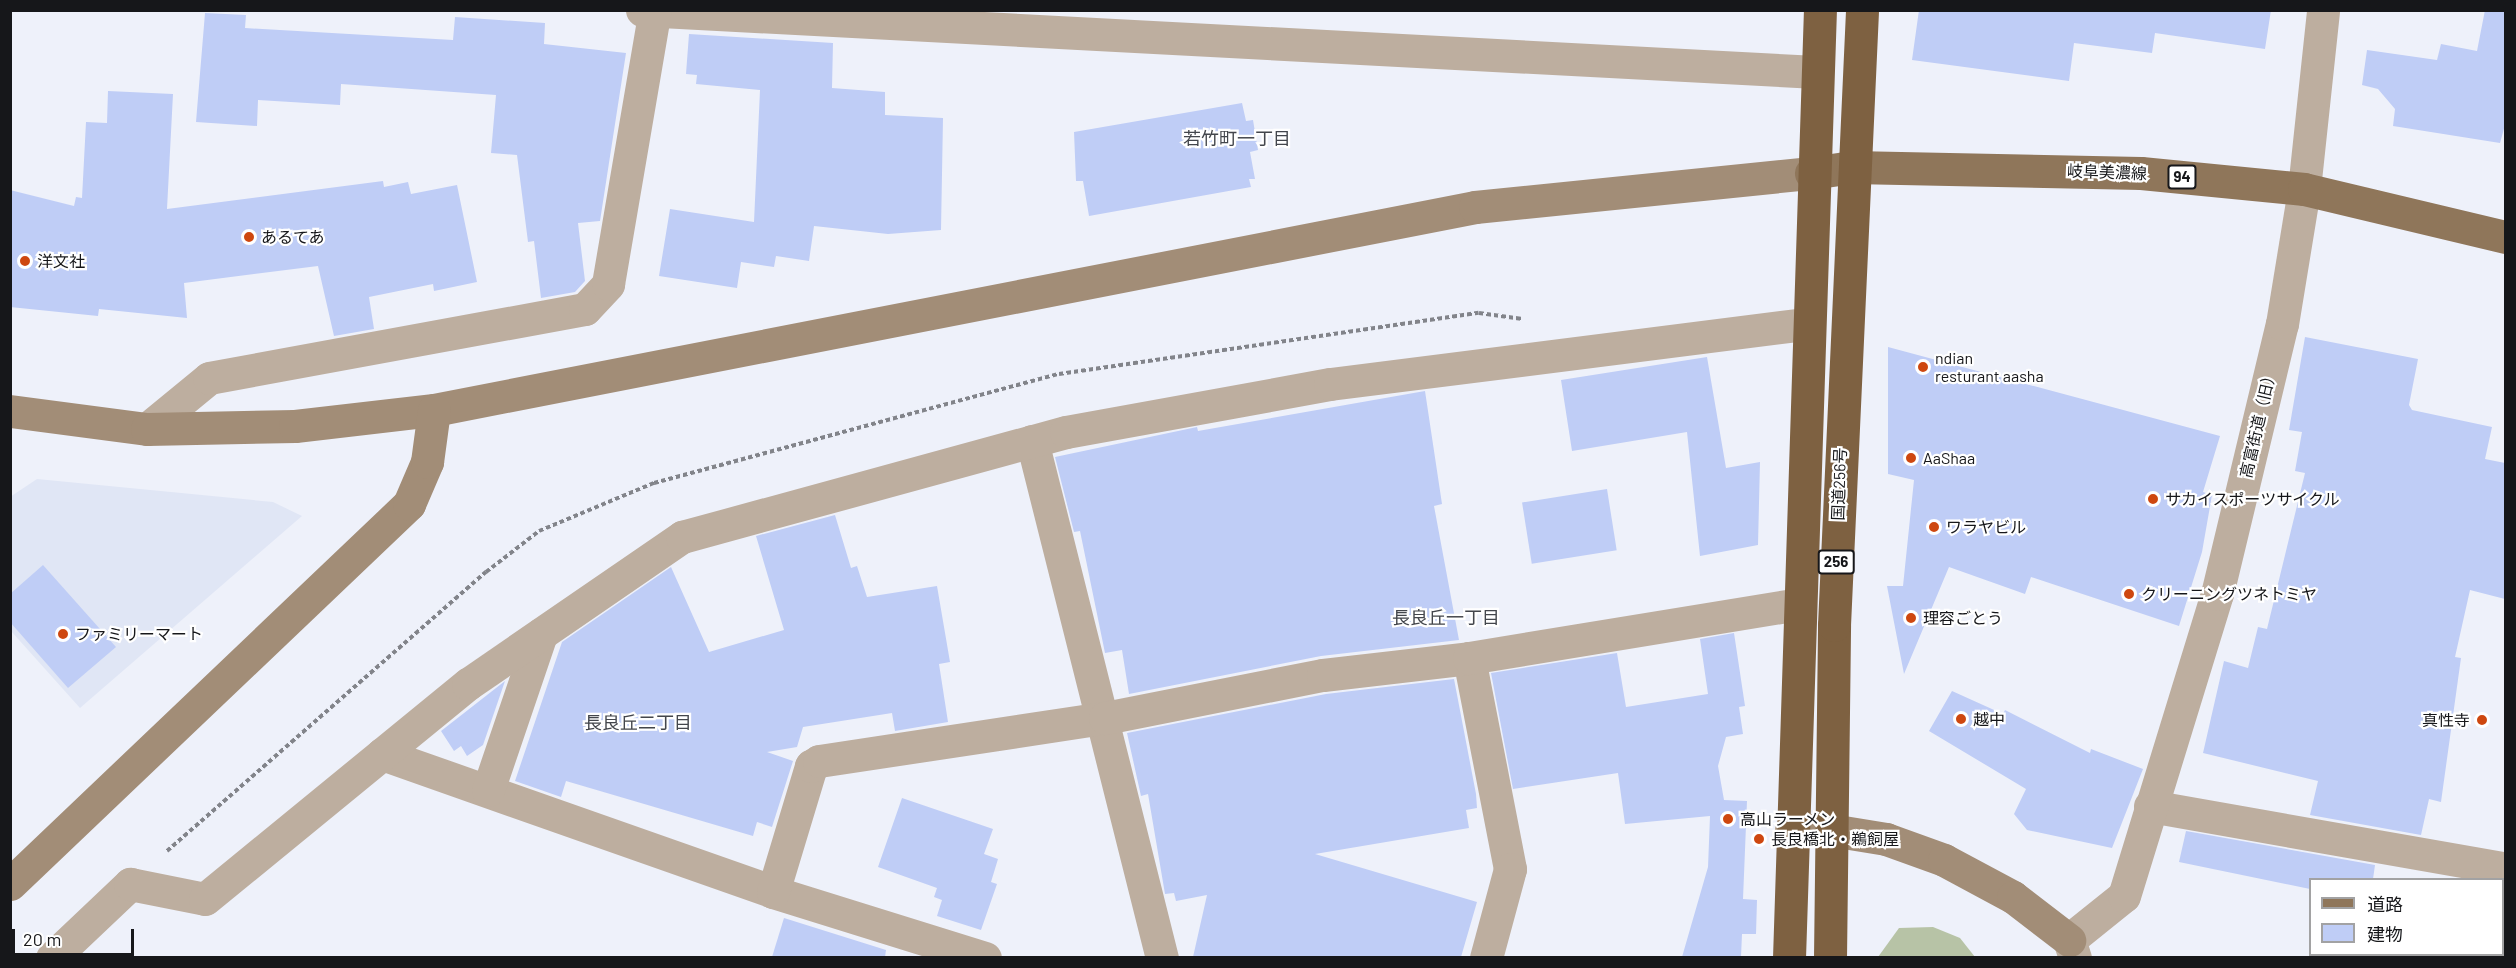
<!DOCTYPE html>
<meta charset="utf-8">
<style>
body{margin:0}
#map{position:relative;width:2516px;height:968px;overflow:hidden;background:#eef1fa;font-family:Barlow,"Noto Sans JP",sans-serif}
div>[style]{position:absolute}
.built>*{inset:0;background:#e0e6f5}
.green>*{inset:0;background:#b7c3a6}
.building>*{inset:0;background:#bfcdf6;transform-origin:0 0}
.path>*{height:4px;margin-top:-2px;transform-origin:0;background:repeating-linear-gradient(90deg,#82848a 0 4.5px,transparent 0 7.5px)}
.street>*{height:33px;margin:-16.5px;padding:0 16.5px;transform-origin:16.5px;border-radius:16.5px;background:#bdae9f}
.secondary>*{height:33px;margin:-16.5px;padding:0 16.5px;transform-origin:16.5px;border-radius:16.5px;background:#a28d77}
.primary>*{height:33px;margin:-16.5px;padding:0 16.5px;transform-origin:16.5px;border-radius:16.5px;background:#8f765a}
.highway>*{height:33px;margin:-16.5px;padding:0 16.5px;transform-origin:16.5px;border-radius:16.5px;background:#7e6141}
.dots>*{width:16px;height:16px;translate:-50% -50%;box-sizing:border-box;border:3px solid #fff;border-radius:50%}
span{translate:-50% -50%;white-space:nowrap;text-align:center;line-height:1.15;-webkit-text-stroke:4.5px #fff;paint-order:stroke}
.shield-label span{padding:2px 4px;background:#fff;border:2px solid;border-radius:4px;-webkit-text-stroke-width:0}
.shield-label{font-size:15px;color:#16171a;font-weight:700}
.street-label{font-size:16px;color:#16171a}
.poi-label{font-size:16px;color:#16171a}
.left{translate:0 -50%;text-align:left}
.right{translate:-100% -50%;text-align:right}
.neighbourhood-label{font-size:18px;color:#43464c}
.frame{position:absolute;inset:0;border:12px solid #16171a;pointer-events:none}
.legend{position:absolute;left:2309px;top:878px;width:195px;height:78px;box-sizing:border-box;background:#fff;border:2px solid #a2a2a3;margin:0;padding:8px 10px;list-style:none;font-size:18px;color:#16171a}
.legend li{display:flex;align-items:center;gap:12px;height:30px}
.legend b{width:30px;border:2px solid #a2a2a3}
.scale{position:absolute;left:12px;top:929px;width:122px;height:27px;box-sizing:border-box;border:3px solid #16171a;border-top:0;padding-left:8px;font-size:18px;line-height:21px;white-space:nowrap;color:#16171a;-webkit-text-stroke:4px #fff;paint-order:stroke}
</style>
<div id="map">
<div class="built">
<i style="clip-path:polygon(37px 479px,273px 502px,302px 516px,80px 708px,11px 631px,10px 497px)"></i>
</div>
<div class="green">
<i style="clip-path:polygon(1933px 927px,1960px 938px,1975px 957px,1878px 957px,1899px 928px)"></i>
</div>
<div class="building">
<i style="clip-path:polygon(1919px 10px,2271px 10px,2265px 49px,2155px 33px,2152px 53px,2074px 43px,2069px 81px,1912px 60px)"></i>
<i style="clip-path:polygon(2485px 10px,2505px 10px,2505px 125px,2500px 143px,2393px 126px,2395px 109px,2378px 89px,2362px 85px,2367px 50px,2437px 60px,2441px 44px,2477px 51px)"></i>
<i style="clip-path:polygon(205px 13px,246px 15px,245px 28px,453px 40px,455px 17px,545px 23px,544px 44px,626px 53px,600px 221px,578px 223px,585px 281px,575px 292px,541px 298px,534px 241px,528px 242px,517px 155px,491px 153px,496px 95px,341px 84px,340px 105px,258px 100px,257px 126px,196px 122px)"></i>
<i style="clip-path:polygon(689px 34px,833px 43px,832px 88px,885px 92px,885px 115px,943px 118px,941px 230px,888px 234px,814px 226px,809px 261px,776px 256px,774px 267px,741px 262px,737px 288px,659px 276px,670px 209px,754px 222px,760px 90px,696px 84px,697px 75px,686px 74px)"></i>
<i style="clip-path:polygon(108px 91px,173px 94px,167px 209px,383px 181px,384px 187px,408px 182px,411px 194px,457px 185px,477px 282px,434px 291px,433px 284px,369px 297px,374px 329px,334px 336px,318px 266px,184px 283px,187px 318px,99px 309px,98px 316px,10px 307px,10px 190px,74px 206px,76px 197px,82px 198px,86px 122px,107px 123px)"></i>
<i style="clip-path:polygon(1242px 103px,1246px 121px,1253px 120px,1258px 150px,1250px 152px,1255px 179px,1249px 179px,1251px 187px,1089px 216px,1083px 181px,1076px 181px,1074px 132px)"></i>
<i style="clip-path:polygon(2305px 337px,2418px 359px,2409px 405px,2412px 410px,2492px 427px,2485px 459px,2505px 463px,2505px 599px,2470px 590px,2455px 657px,2461px 658px,2441px 802px,2429px 799px,2421px 835px,2310px 815px,2318px 781px,2203px 753px,2224px 661px,2248px 668px,2258px 627px,2267px 629px,2305px 473px,2295px 471px,2302px 432px,2289px 430px)"></i>
<i style="clip-path:polygon(1888px 347px,2220px 436px,2203px 492px,2212px 495px,2202px 552px,2179px 626px,2031px 577px,2025px 594px,1949px 567px,1904px 674px,1887px 586px,1903px 586px,1914px 480px,1888px 474px)"></i>
<i style="clip-path:polygon(1707px 357px,1726px 468px,1760px 462px,1758px 545px,1700px 556px,1687px 432px,1572px 451px,1561px 380px)"></i>
<i style="clip-path:polygon(1425px 391px,1442px 504px,1434px 506px,1459px 640px,1321px 656px,1129px 694px,1122px 650px,1105px 653px,1080px 531px,1074px 532px,1055px 457px,1197px 427px,1198px 431px)"></i>
<i style="left:1607px;top:489px;width:62px;height:86px;rotate:81deg"></i>
<i style="clip-path:polygon(835px 515px,851px 568px,857px 566px,867px 597px,937px 586px,950px 662px,939px 664px,948px 722px,895px 731px,892px 713px,803px 727px,797px 747px,767px 752px,793px 761px,772px 827px,757px 822px,753px 836px,566px 781px,561px 797px,515px 781px,562px 642px,671px 567px,709px 652px,784px 630px,756px 536px)"></i>
<i style="clip-path:polygon(43px 565px,116px 647px,68px 688px,10px 622px,10px 594px)"></i>
<i style="clip-path:polygon(1734px 633px,1745px 706px,1739px 707px,1743px 734px,1726px 737px,1718px 766px,1724px 800px,1747px 801px,1743px 899px,1757px 900px,1756px 934px,1742px 934px,1741px 957px,1682px 957px,1708px 867px,1710px 816px,1625px 824px,1618px 773px,1513px 789px,1491px 673px,1617px 653px,1626px 707px,1708px 694px,1700px 639px)"></i>
<i style="clip-path:polygon(1454px 679px,1476px 794px,1477px 808px,1466px 810px,1469px 828px,1315px 854px,1477px 902px,1461px 957px,1193px 957px,1207px 895px,1176px 901px,1174px 893px,1165px 894px,1148px 794px,1141px 796px,1127px 733px,1326px 694px)"></i>
<i style="clip-path:polygon(505px 681px,483px 745px,467px 756px,461px 746px,454px 751px,441px 731px)"></i>
<i style="clip-path:polygon(1952px 691px,2003px 714px,2005px 710px,2090px 753px,2091px 749px,2143px 769px,2112px 848px,2027px 830px,2014px 814px,2026px 789px,1929px 731px)"></i>
<i style="clip-path:polygon(902px 798px,993px 829px,984px 854px,998px 859px,991px 882px,997px 884px,981px 930px,937px 916px,942px 900px,934px 897px,937px 888px,878px 867px)"></i>
<i style="clip-path:polygon(2186px 831px,2375px 865px,2373px 879px,2310px 879px,2310px 889px,2179px 862px)"></i>
<i style="clip-path:polygon(784px 918px,886px 950px,885px 957px,772px 957px)"></i>
</div>
<div class="path">
<i style="left:167px;top:851px;width:424px;rotate:-41.2deg"></i>
<i style="left:486px;top:572px;width:67px;rotate:-37.7deg"></i>
<i style="left:539px;top:531px;width:125px;rotate:-22.7deg"></i>
<i style="left:654px;top:483px;width:419px;rotate:-15.1deg"></i>
<i style="left:1059px;top:374px;width:424px;rotate:-8.3deg"></i>
<i style="left:1479px;top:313px;width:44px;rotate:7.8deg"></i>
</div>
<div class="street">
<i style="left:642px;top:10px;width:1176px;rotate:3.02deg"></i>
<i style="left:147px;top:429px;width:80px;rotate:-39.4deg"></i>
<i style="left:209px;top:378px;width:382px;rotate:-10.4deg"></i>
<i style="left:585px;top:309px;width:34px;rotate:-47deg"></i>
<i style="left:608px;top:284px;width:278px;rotate:-80.3deg"></i>
<i style="left:1032px;top:441px;width:533px;rotate:75.89deg"></i>
<i style="left:1469px;top:658px;width:215px;rotate:79deg"></i>
<i style="left:1510px;top:869px;width:92px;rotate:105.1deg"></i>
<i style="left:382px;top:754px;width:415px;rotate:19.4deg"></i>
<i style="left:773px;top:892px;width:222px;rotate:17.3deg"></i>
<i style="left:488px;top:790px;width:165px;rotate:-71.2deg"></i>
<i style="left:2150px;top:806px;width:362px;rotate:10deg"></i>
<i style="left:773px;top:892px;width:132px;rotate:-73.2deg"></i>
<i style="left:811px;top:766px;width:9px;rotate:-32deg"></i>
<i style="left:819px;top:761px;width:289px;rotate:-8.6deg"></i>
<i style="left:1105px;top:718px;width:222px;rotate:-11.2deg"></i>
<i style="left:1323px;top:675px;width:147px;rotate:-6.6deg"></i>
<i style="left:1469px;top:658px;width:333px;rotate:-9.3deg"></i>
<i style="left:52px;top:958px;width:108px;rotate:-43.5deg"></i>
<i style="left:130px;top:884px;width:76px;rotate:11.3deg"></i>
<i style="left:205px;top:899px;width:340px;rotate:-39.3deg"></i>
<i style="left:468px;top:684px;width:260px;rotate:-34.5deg"></i>
<i style="left:682px;top:537px;width:398px;rotate:-15.3deg"></i>
<i style="left:1066px;top:432px;width:268px;rotate:-10.3deg"></i>
<i style="left:1330px;top:384px;width:480px;rotate:-7.2deg"></i>
<i style="left:2075px;top:958px;width:19px;rotate:-108deg"></i>
<i style="left:2069px;top:940px;width:70px;rotate:-38.7deg"></i>
<i style="left:2124px;top:896px;width:316px;rotate:-72.9deg"></i>
<i style="left:2217px;top:594px;width:278px;rotate:-76.5deg"></i>
<i style="left:2282px;top:324px;width:137px;rotate:-80.7deg"></i>
<i style="left:2304px;top:189px;width:180px;rotate:-83.9deg"></i>
</div>
<div class="secondary">
<i style="left:10px;top:411px;width:138px;rotate:7.5deg"></i>
<i style="left:147px;top:429px;width:148px;rotate:-1.2deg"></i>
<i style="left:295px;top:426px;width:140px;rotate:-6.6deg"></i>
<i style="left:434px;top:410px;width:1061px;rotate:-11.03deg"></i>
<i style="left:1475px;top:207px;width:338px;rotate:-5.8deg"></i>
<i style="left:1791px;top:830px;width:40px"></i>
<i style="left:1831px;top:830px;width:56px;rotate:9.3deg"></i>
<i style="left:1886px;top:839px;width:62px;rotate:19.9deg"></i>
<i style="left:1944px;top:860px;width:78px;rotate:28.2deg"></i>
<i style="left:2013px;top:897px;width:71px;rotate:37.5deg"></i>
<i style="left:10px;top:884px;width:551px;rotate:-43.6deg"></i>
<i style="left:409px;top:504px;width:46px;rotate:-66.8deg"></i>
<i style="left:427px;top:462px;width:52px;rotate:-82.3deg"></i>
</div>
<div class="primary">
<i style="left:1811px;top:173px;width:41px;rotate:-8.3deg"></i>
<i style="left:1852px;top:167px;width:289px;rotate:1.2deg"></i>
<i style="left:2141px;top:173px;width:164px;rotate:5.6deg"></i>
<i style="left:2304px;top:189px;width:208px;rotate:13.4deg"></i>
</div>
<div class="highway">
<i style="left:1789px;top:958px;width:949px;rotate:-88.13deg"></i>
<i style="left:1830px;top:958px;width:333px;rotate:-89.3deg"></i>
<i style="left:1834px;top:625px;width:616px;rotate:-87.39deg"></i>
</div>
<div class="dots">
<i style="left:249px;top:237px;background:#ce470f"></i>
<i style="left:25px;top:261px;background:#ce470f"></i>
<i style="left:1923px;top:367px;background:#ce470f"></i>
<i style="left:1911px;top:458px;background:#ce470f"></i>
<i style="left:2153px;top:499px;background:#ce470f"></i>
<i style="left:1934px;top:527px;background:#ce470f"></i>
<i style="left:2129px;top:594px;background:#ce470f"></i>
<i style="left:1911px;top:618px;background:#ce470f"></i>
<i style="left:63px;top:634px;background:#ce470f"></i>
<i style="left:1961px;top:719px;background:#ce470f"></i>
<i style="left:2482px;top:720px;background:#ce470f"></i>
<i style="left:1728px;top:819px;background:#ce470f"></i>
<i style="left:1759px;top:839px;background:#ce470f"></i>
</div>
<div class="shield-label">
<span style="left:2182px;top:177px">94</span>
<span style="left:1836px;top:562px">256</span>
</div>
<div class="street-label">
<span style="left:2107px;top:172px;rotate:2deg">岐阜美濃線</span>
<span style="left:2258px;top:423px;rotate:-77deg">高富街道（旧）</span>
<span style="left:1839px;top:484px;rotate:-88deg">国道256号</span>
</div>
<div class="poi-label">
<span class="left" style="left:261px;top:237px">あるてあ</span>
<span class="left" style="left:37px;top:261px">洋文社</span>
<span class="left" style="left:1935px;top:367px">ndian<br>resturant aasha</span>
<span class="left" style="left:1923px;top:458px">AaShaa</span>
<span class="left" style="left:2165px;top:499px">サカイスポーツサイクル</span>
<span class="left" style="left:1946px;top:527px">ワラヤビル</span>
<span class="left" style="left:2141px;top:594px">クリーニングツネトミヤ</span>
<span class="left" style="left:1923px;top:618px">理容ごとう</span>
<span class="left" style="left:75px;top:634px">ファミリーマート</span>
<span class="left" style="left:1973px;top:719px">越中</span>
<span class="right" style="left:2470px;top:720px">真性寺</span>
<span class="left" style="left:1740px;top:819px">高山ラーメン</span>
<span class="left" style="left:1771px;top:839px">長良橋北・鵜飼屋</span>
</div>
<div class="neighbourhood-label">
<span style="left:1237px;top:138px">若竹町一丁目</span>
<span style="left:1446px;top:617px">長良丘一丁目</span>
<span style="left:638px;top:722px">長良丘二丁目</span>
</div>
<div class="frame"></div>
<ul class="legend">
<li><b style="height:8px;background:#8f765a"></b>道路</li>
<li><b style="height:16px;background:#bfcdf6"></b>建物</li>
</ul>
<div class="scale">20 m</div>
</div>
